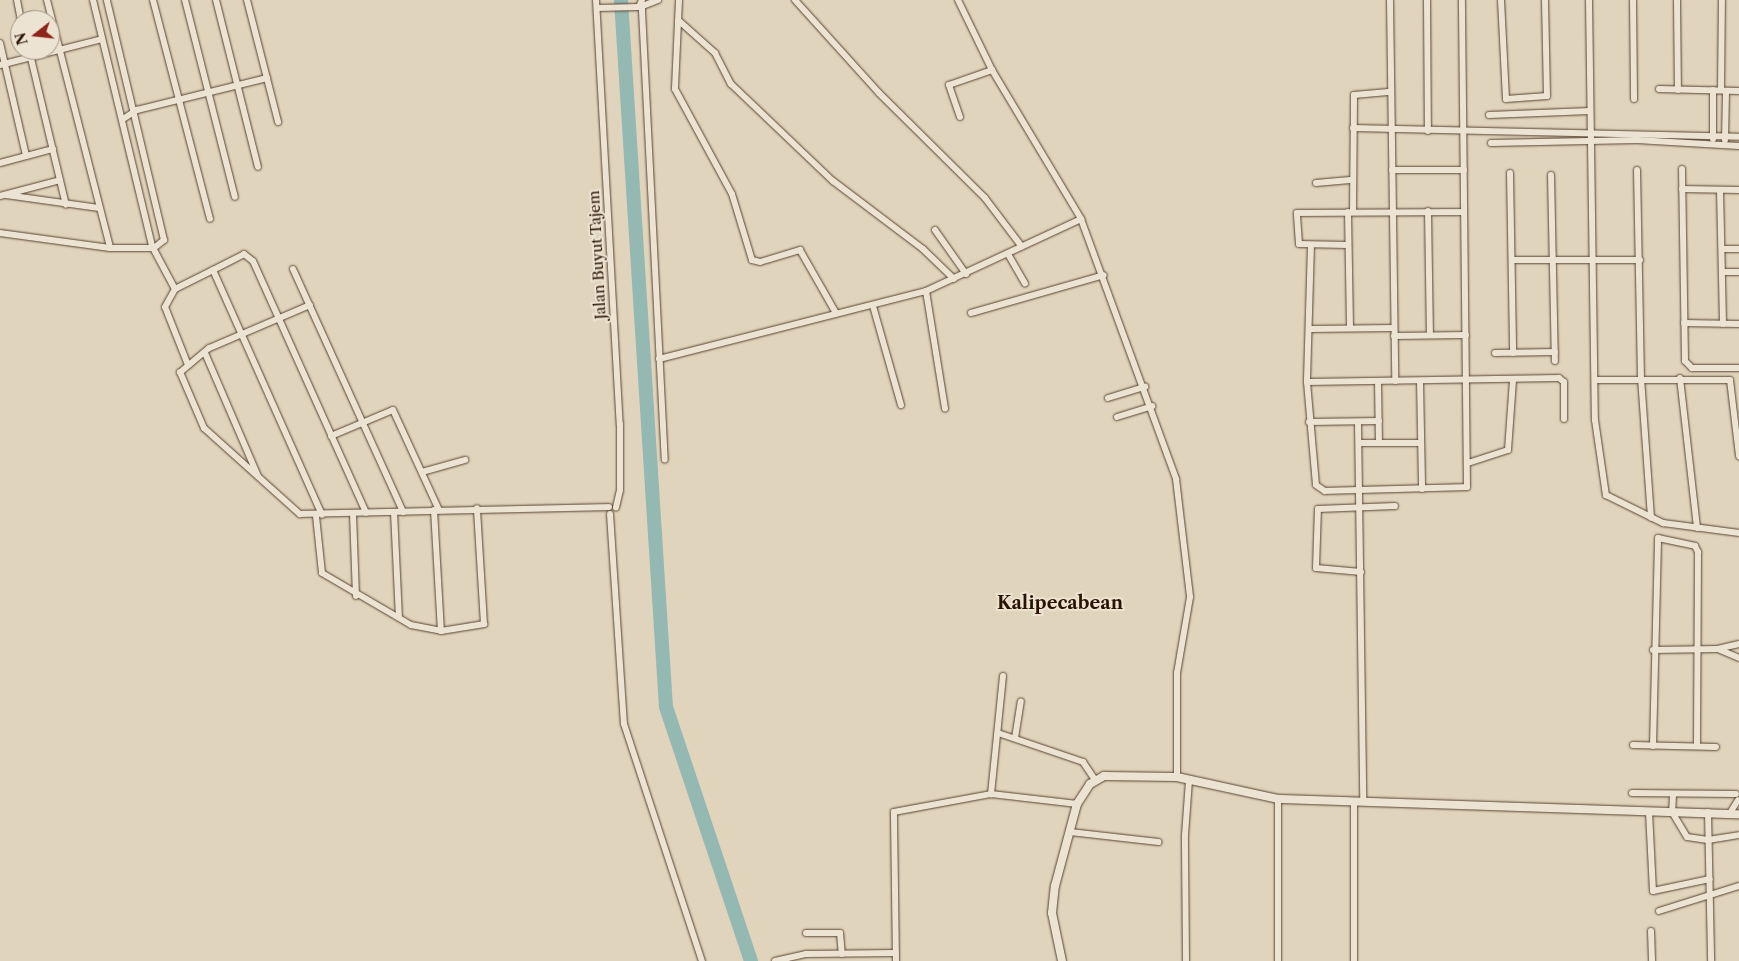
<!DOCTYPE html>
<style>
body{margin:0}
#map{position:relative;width:1739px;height:961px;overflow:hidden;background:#e1d4bc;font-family:"Libre Caslon Text",serif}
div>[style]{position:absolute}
.river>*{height:14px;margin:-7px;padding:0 7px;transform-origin:7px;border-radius:7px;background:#94b8b2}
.roads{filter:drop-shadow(0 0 1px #584330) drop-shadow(0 0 1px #584330)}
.minor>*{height:6px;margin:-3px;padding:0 3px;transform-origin:3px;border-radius:3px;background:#ece3d3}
.tertiary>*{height:8px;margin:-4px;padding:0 4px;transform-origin:4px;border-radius:4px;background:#ece3d3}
span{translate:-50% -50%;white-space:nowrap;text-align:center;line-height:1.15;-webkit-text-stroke:4px #ece3d3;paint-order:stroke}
.street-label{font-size:15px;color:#2b1301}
.quarter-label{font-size:18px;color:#2b1301;font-weight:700}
.north{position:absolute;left:10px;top:10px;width:50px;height:50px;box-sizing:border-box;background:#ece3d3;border:1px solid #9f907f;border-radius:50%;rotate:254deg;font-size:14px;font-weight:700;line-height:20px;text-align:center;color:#2b1301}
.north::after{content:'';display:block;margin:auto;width:18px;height:22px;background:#8f2418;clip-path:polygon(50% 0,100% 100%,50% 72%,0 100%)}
</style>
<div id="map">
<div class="river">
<i style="left:621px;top:0;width:708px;rotate:86.36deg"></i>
<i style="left:666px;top:707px;width:268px;rotate:71.5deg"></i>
</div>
<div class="roads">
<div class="minor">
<i style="left:17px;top:0;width:20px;rotate:79deg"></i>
<i style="left:47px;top:0;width:256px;rotate:75.7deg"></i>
<i style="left:93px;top:0;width:253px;rotate:76.5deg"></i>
<i style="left:152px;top:246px;width:49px;rotate:61.9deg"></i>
<i style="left:153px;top:0;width:226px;rotate:75.4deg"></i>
<i style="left:185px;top:0;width:203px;rotate:75.8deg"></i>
<i style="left:216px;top:0;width:172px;rotate:75.9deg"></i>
<i style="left:247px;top:0;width:126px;rotate:75.7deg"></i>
<i style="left:596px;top:0;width:425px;rotate:86.8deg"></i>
<i style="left:620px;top:424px;width:66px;rotate:90deg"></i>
<i style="left:620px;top:490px;width:18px;rotate:103deg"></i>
<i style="left:658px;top:0;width:17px;rotate:159deg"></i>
<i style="left:642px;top:6px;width:5px;rotate:90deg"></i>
<i style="left:642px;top:11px;width:449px;rotate:87.1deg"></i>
<i style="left:679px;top:0;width:89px;rotate:92.6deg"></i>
<i style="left:675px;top:89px;width:119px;rotate:61.5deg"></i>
<i style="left:732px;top:194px;width:69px;rotate:73.1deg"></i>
<i style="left:752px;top:260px;width:8px;rotate:14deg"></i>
<i style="left:760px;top:262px;width:42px;rotate:-16.7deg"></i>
<i style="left:800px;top:250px;width:73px;rotate:60.3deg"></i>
<i style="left:795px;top:0;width:125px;rotate:47.9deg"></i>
<i style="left:879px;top:93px;width:149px;rotate:44.7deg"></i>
<i style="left:985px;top:198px;width:61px;rotate:52.9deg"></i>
<i style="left:958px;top:0;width:78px;rotate:64.1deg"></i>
<i style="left:992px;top:70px;width:174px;rotate:59.1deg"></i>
<i style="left:1081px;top:219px;width:277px;rotate:69.9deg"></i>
<i style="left:1176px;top:479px;width:119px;rotate:83.2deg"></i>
<i style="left:1190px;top:597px;width:77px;rotate:99.7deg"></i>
<i style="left:1177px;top:673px;width:104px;rotate:90deg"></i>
<i style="left:1390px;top:0;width:381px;rotate:89.2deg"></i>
<i style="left:1427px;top:0;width:131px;rotate:89.6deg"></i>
<i style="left:1501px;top:0;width:99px;rotate:87.1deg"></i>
<i style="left:1506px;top:99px;width:41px;rotate:-4.2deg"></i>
<i style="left:1547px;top:96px;width:96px;rotate:-91.2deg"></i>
<i style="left:1589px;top:0;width:420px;rotate:89.2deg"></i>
<i style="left:1595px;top:420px;width:76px;rotate:81.7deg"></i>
<i style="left:1606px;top:495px;width:64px;rotate:26.2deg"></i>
<i style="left:1663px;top:523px;width:77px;rotate:7.5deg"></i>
<i style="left:1633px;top:0;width:99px;rotate:89.4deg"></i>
<i style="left:1677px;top:0;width:90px;rotate:89.4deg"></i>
<i style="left:597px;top:8px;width:42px;rotate:-1.4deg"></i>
<i style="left:639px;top:7px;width:8px;rotate:-67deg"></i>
<i style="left:678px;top:20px;width:50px;rotate:41.7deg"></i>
<i style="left:715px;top:53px;width:35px;rotate:63deg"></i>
<i style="left:731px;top:84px;width:141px;rotate:43.6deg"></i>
<i style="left:833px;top:181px;width:113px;rotate:37.1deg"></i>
<i style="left:923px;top:249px;width:43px;rotate:44.1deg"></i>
<i style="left:0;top:43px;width:116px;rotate:77deg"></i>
<i style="left:29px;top:50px;width:159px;rotate:76.6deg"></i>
<i style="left:0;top:65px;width:105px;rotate:-14.3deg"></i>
<i style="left:1659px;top:89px;width:80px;rotate:1.4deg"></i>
<i style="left:1713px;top:90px;width:49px;rotate:90deg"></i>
<i style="left:1721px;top:90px;width:90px;rotate:-89.4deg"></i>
<i style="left:1489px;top:115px;width:101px;rotate:-2.3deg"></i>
<i style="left:960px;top:117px;width:34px;rotate:-109deg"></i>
<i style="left:949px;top:85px;width:46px;rotate:-19.2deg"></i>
<i style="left:123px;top:119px;width:17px;rotate:-33deg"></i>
<i style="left:137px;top:110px;width:134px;rotate:-13.8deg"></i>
<i style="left:1353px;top:128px;width:386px;rotate:1.3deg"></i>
<i style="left:1725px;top:140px;width:49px;rotate:-88.8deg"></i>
<i style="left:1491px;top:143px;width:146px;rotate:-1.2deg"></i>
<i style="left:1637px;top:140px;width:102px;rotate:3.4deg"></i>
<i style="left:0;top:163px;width:55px;rotate:-14.8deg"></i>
<i style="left:1682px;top:169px;width:192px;rotate:89.1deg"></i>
<i style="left:1685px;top:361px;width:10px;rotate:45deg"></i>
<i style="left:1692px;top:368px;width:47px"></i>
<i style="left:1392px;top:170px;width:72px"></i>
<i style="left:1637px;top:170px;width:208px;rotate:88.9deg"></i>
<i style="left:1641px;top:378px;width:140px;rotate:85.9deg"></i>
<i style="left:1510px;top:173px;width:180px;rotate:89deg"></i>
<i style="left:1551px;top:175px;width:186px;rotate:88.8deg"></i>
<i style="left:1316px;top:183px;width:37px;rotate:-5deg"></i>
<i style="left:1682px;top:189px;width:57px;rotate:1deg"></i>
<i style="left:1720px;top:190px;width:134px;rotate:88.7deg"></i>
<i style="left:6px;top:195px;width:94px;rotate:8deg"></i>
<i style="left:0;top:196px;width:62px;rotate:-14.9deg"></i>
<i style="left:1428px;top:211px;width:124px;rotate:89.1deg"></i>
<i style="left:1348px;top:212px;width:116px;rotate:89deg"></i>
<i style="left:1353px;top:212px;width:117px;rotate:-89.5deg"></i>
<i style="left:1354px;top:95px;width:37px;rotate:-5deg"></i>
<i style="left:935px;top:230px;width:54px;rotate:54.8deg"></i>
<i style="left:0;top:233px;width:111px;rotate:7.8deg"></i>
<i style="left:110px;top:248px;width:44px"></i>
<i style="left:154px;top:248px;width:13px;rotate:-39deg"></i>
<i style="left:164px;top:240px;width:247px;rotate:-103.4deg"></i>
<i style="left:1311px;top:245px;width:137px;rotate:91.7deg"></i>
<i style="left:1307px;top:382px;width:103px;rotate:85deg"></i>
<i style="left:1316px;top:485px;width:11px;rotate:34deg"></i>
<i style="left:1325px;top:491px;width:142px;rotate:-1.6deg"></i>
<i style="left:1467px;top:487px;width:487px;rotate:-90.6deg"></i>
<i style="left:1348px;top:245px;width:49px;rotate:-178.8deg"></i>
<i style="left:1299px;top:244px;width:31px;rotate:-94deg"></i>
<i style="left:1297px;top:213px;width:167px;rotate:-0.3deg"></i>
<i style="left:1722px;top:249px;width:17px"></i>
<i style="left:1008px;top:254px;width:34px;rotate:60deg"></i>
<i style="left:1512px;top:260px;width:128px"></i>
<i style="left:293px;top:269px;width:267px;rotate:65.6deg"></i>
<i style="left:213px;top:270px;width:35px;rotate:-27deg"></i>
<i style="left:244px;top:254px;width:11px;rotate:38deg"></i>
<i style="left:253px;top:261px;width:276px;rotate:65.8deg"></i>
<i style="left:1722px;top:272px;width:17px"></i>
<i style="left:926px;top:291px;width:119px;rotate:80.8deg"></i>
<i style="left:310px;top:305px;width:110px;rotate:156.9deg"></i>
<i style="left:209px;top:348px;width:38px;rotate:140deg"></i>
<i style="left:180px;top:372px;width:61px;rotate:66.8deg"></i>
<i style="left:204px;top:428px;width:129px;rotate:41.9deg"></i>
<i style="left:300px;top:514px;width:309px;rotate:-1.3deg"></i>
<i style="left:873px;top:306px;width:103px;rotate:74.2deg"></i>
<i style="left:971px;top:313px;width:138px;rotate:-15.9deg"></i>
<i style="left:1684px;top:323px;width:55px;rotate:1deg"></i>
<i style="left:1310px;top:329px;width:84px;rotate:-0.7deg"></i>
<i style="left:1394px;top:336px;width:72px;rotate:-0.8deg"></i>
<i style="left:205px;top:353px;width:134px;rotate:66.7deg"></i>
<i style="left:1495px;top:353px;width:60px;rotate:-1deg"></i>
<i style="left:659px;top:359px;width:276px;rotate:-14.3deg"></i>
<i style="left:926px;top:291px;width:171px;rotate:-24.9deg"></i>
<i style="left:188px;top:365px;width:62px;rotate:-111.6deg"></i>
<i style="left:165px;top:307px;width:21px;rotate:-61deg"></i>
<i style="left:175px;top:289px;width:42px;rotate:-26.6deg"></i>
<i style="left:213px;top:270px;width:268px;rotate:66deg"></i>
<i style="left:1680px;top:378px;width:151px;rotate:83.5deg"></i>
<i style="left:1596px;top:380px;width:134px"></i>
<i style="left:1730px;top:380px;width:77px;rotate:83.2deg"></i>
<i style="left:1378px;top:381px;width:62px;rotate:89.1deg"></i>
<i style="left:1420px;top:381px;width:108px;rotate:88.9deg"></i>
<i style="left:1307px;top:382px;width:252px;rotate:-0.9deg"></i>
<i style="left:1559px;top:378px;width:6px;rotate:39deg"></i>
<i style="left:1564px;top:382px;width:37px;rotate:90deg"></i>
<i style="left:1108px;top:398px;width:39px;rotate:-17deg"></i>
<i style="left:1117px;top:417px;width:37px;rotate:-17deg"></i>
<i style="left:1309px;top:422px;width:70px;rotate:-0.8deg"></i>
<i style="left:1358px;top:422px;width:380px;rotate:89.2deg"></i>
<i style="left:331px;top:436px;width:67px;rotate:-22.8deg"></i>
<i style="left:393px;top:410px;width:110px;rotate:65.3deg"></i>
<i style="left:1359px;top:443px;width:62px"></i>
<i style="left:1468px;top:463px;width:42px;rotate:-18deg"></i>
<i style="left:1508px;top:450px;width:70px;rotate:-85.9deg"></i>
<i style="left:422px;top:472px;width:45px;rotate:-15.6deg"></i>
<i style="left:434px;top:510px;width:121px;rotate:86.7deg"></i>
<i style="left:394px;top:512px;width:105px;rotate:87.3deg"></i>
<i style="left:353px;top:514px;width:82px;rotate:87.9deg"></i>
<i style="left:610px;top:514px;width:210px;rotate:86.2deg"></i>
<i style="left:624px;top:724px;width:250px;rotate:71.8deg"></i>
<i style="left:316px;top:516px;width:57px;rotate:84deg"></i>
<i style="left:322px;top:573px;width:103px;rotate:30.3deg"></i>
<i style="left:411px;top:625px;width:31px;rotate:11deg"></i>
<i style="left:441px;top:631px;width:44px;rotate:-9.2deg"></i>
<i style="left:484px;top:624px;width:116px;rotate:-93.5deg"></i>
<i style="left:1361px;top:572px;width:45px;rotate:-174.9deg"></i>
<i style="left:1316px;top:568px;width:59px;rotate:-88.1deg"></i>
<i style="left:1318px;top:509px;width:77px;rotate:-2.2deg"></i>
<i style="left:1739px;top:644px;width:22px;rotate:167deg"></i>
<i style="left:1718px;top:649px;width:23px;rotate:23deg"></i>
<i style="left:1653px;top:650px;width:65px;rotate:-0.9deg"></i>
<i style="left:1003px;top:676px;width:119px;rotate:95.8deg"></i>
<i style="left:991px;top:794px;width:87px;rotate:6.6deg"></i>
<i style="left:998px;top:733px;width:90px;rotate:18.8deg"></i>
<i style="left:1083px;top:762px;width:22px;rotate:56deg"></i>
<i style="left:1015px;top:738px;width:37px;rotate:-81deg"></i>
<i style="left:1633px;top:745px;width:83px;rotate:1.4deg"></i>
<i style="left:1653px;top:746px;width:208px;rotate:-88.6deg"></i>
<i style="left:1658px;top:538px;width:38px;rotate:12deg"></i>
<i style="left:1695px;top:546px;width:7px;rotate:63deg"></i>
<i style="left:1698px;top:552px;width:194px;rotate:90.3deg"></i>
<i style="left:1632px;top:793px;width:104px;rotate:0.6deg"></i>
<i style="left:1673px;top:795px;width:17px;rotate:93deg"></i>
<i style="left:1672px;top:812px;width:29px;rotate:59deg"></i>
<i style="left:1687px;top:837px;width:21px;rotate:8deg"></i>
<i style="left:1708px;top:840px;width:31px;rotate:-9deg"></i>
<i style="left:1278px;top:799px;width:162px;rotate:90deg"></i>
<i style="left:1354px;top:801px;width:160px;rotate:90deg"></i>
<i style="left:1649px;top:812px;width:79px;rotate:87.1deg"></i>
<i style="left:1653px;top:891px;width:58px;rotate:-11.9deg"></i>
<i style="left:1708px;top:812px;width:149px;rotate:88.8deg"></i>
<i style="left:1730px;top:813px;width:15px;rotate:-58deg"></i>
<i style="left:1070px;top:832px;width:89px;rotate:6.5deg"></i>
<i style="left:1659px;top:911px;width:84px;rotate:-17.4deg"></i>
<i style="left:1651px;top:931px;width:30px;rotate:88deg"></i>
<i style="left:806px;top:933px;width:34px"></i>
<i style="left:840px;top:933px;width:21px;rotate:85deg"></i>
<i style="left:775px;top:961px;width:32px;rotate:-13deg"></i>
<i style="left:806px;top:954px;width:90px;rotate:-0.6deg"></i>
<i style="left:896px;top:961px;width:149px;rotate:-90.8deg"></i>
<i style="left:894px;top:812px;width:99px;rotate:-10.5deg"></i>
<i style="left:1186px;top:961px;width:126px;rotate:-90.5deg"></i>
<i style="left:1185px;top:835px;width:54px;rotate:-85.8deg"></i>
</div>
<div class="tertiary">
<i style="left:1062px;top:961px;width:49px;rotate:-101.8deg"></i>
<i style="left:1052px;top:913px;width:27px;rotate:-84deg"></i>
<i style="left:1055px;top:886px;width:85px;rotate:-75deg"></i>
<i style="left:1077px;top:804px;width:24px;rotate:-57deg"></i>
<i style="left:1090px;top:784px;width:16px;rotate:-30deg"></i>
<i style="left:1104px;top:776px;width:73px;rotate:0.8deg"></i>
<i style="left:1177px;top:777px;width:103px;rotate:12.3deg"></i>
<i style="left:1278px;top:799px;width:461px;rotate:1.9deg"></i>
</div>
</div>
<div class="street-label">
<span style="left:597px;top:255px;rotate:-93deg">Jalan Buyut Tajem</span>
</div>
<div class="quarter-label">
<span style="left:1060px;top:603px">Kalipecabean</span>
</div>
<div class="north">N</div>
</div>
